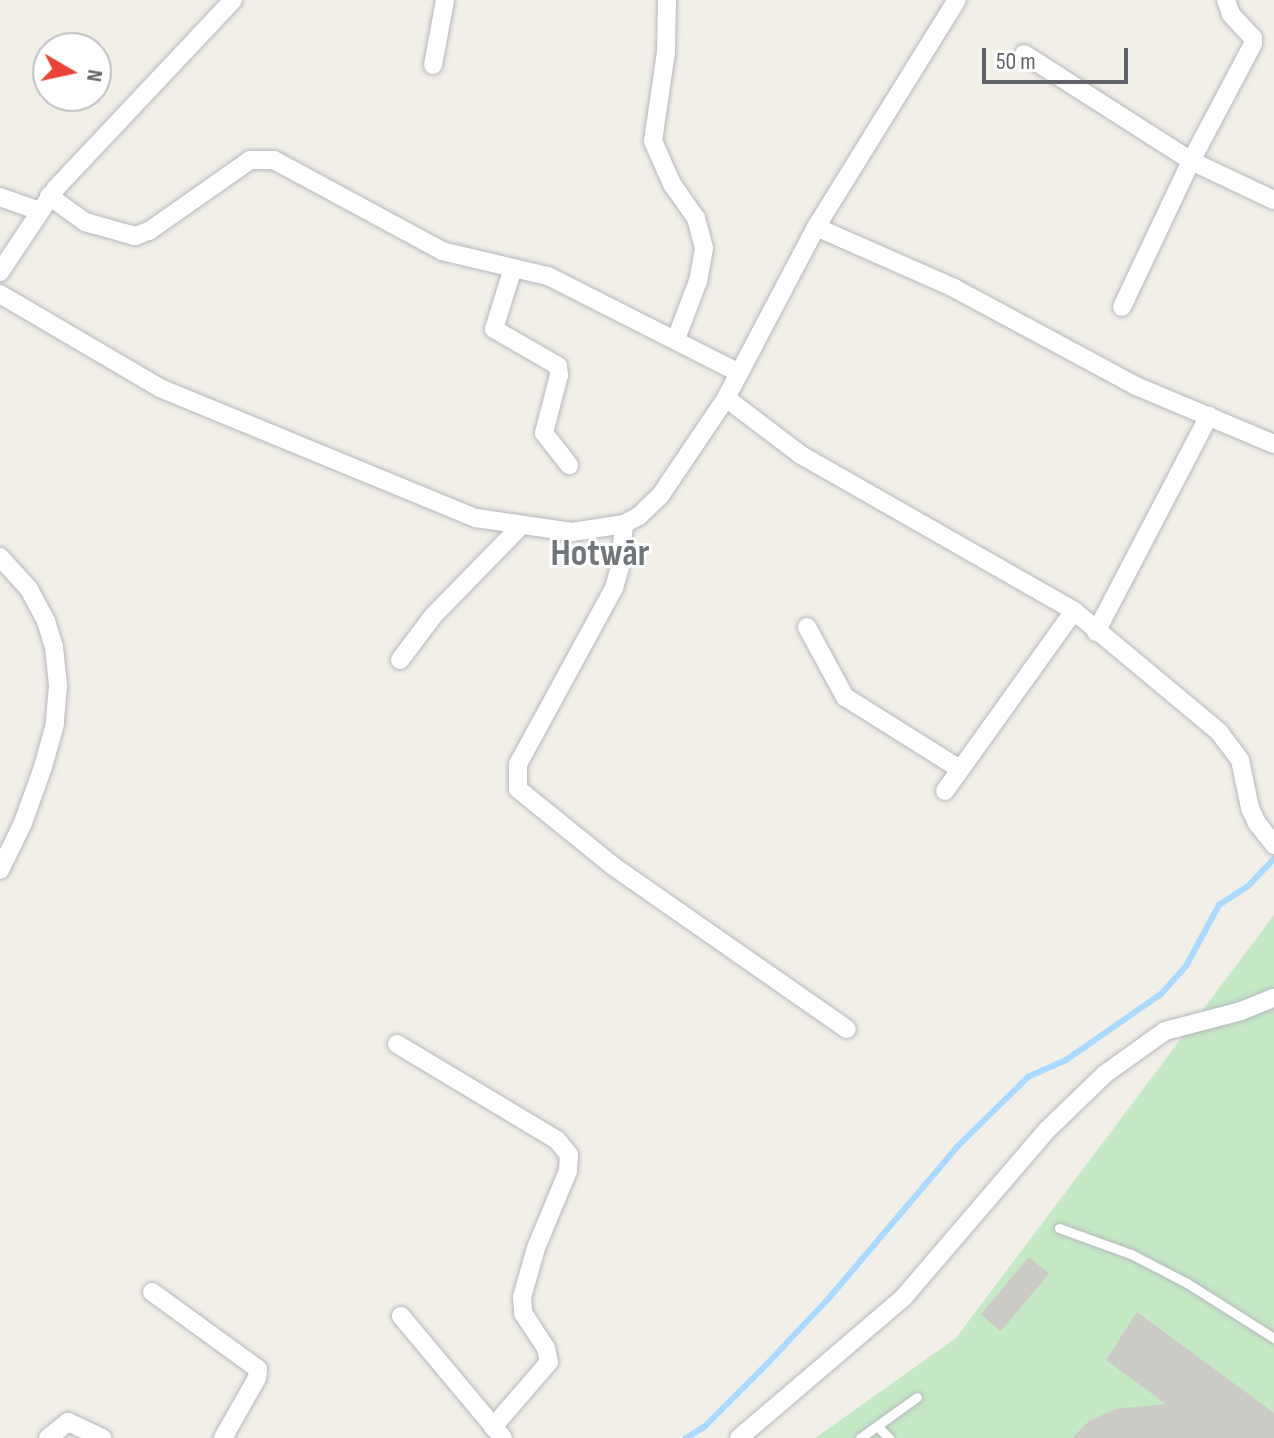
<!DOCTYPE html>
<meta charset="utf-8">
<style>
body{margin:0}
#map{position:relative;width:1274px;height:1438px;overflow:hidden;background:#f1efe8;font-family:"Sofia Sans Condensed",sans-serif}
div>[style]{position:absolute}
.green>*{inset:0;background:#c5e8c5}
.stream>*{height:6px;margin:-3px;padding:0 3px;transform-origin:3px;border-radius:3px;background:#aadaff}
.building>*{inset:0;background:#cccac5;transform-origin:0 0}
.roads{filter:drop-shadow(0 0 2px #b5b8bc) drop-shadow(0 0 2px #b5b8bc)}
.service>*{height:9px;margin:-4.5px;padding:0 4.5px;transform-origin:4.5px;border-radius:4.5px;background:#fff}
.minor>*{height:18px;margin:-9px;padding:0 9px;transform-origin:9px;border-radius:9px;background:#fff}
span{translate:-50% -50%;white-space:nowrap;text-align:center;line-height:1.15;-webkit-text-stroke:6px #fff;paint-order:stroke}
.district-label{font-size:38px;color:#70757a;font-weight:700}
.north{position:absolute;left:32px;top:32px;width:80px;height:80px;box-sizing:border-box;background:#fff;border:2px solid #bfc1c3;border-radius:50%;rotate:99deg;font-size:22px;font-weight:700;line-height:32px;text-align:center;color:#5f6368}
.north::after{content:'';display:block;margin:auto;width:28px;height:36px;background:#ea4335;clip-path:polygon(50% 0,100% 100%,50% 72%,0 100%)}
.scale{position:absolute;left:982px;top:48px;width:146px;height:36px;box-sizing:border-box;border:4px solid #5f6368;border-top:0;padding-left:10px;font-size:24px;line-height:28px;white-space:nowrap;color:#5f6368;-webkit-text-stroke:6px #fff;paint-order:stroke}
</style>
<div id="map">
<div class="green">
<i style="clip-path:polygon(1274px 915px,1274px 1438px,815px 1438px,956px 1338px)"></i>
</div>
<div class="stream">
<i style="left:686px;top:1438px;width:22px;rotate:-32deg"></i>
<i style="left:705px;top:1426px;width:86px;rotate:-45deg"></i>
<i style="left:766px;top:1365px;width:92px;rotate:-46.8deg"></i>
<i style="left:829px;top:1298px;width:198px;rotate:-49.7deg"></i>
<i style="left:957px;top:1147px;width:100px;rotate:-44.6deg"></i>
<i style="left:1028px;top:1077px;width:42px;rotate:-24.1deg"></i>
<i style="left:1066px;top:1060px;width:116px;rotate:-34.8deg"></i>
<i style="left:1161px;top:994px;width:38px;rotate:-48deg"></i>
<i style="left:1186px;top:966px;width:69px;rotate:-61.6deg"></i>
<i style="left:1219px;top:905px;width:33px;rotate:-33deg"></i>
<i style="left:1247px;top:887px;width:39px;rotate:-46deg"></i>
</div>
<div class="building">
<i style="left:1029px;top:1257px;width:26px;height:75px;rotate:40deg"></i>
<i style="clip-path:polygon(1137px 1312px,1274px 1413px,1274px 1438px,1072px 1438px,1089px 1421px,1116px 1409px,1166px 1404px,1106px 1360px)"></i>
</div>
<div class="roads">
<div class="service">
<i style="left:1059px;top:1228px;width:77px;rotate:19.9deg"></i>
<i style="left:1131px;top:1254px;width:63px;rotate:27.4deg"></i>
<i style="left:1187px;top:1283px;width:103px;rotate:32.3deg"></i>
<i style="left:877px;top:1426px;width:17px;rotate:45deg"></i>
<i style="left:860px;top:1438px;width:70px;rotate:-35.7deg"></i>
</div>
<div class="minor">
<i style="left:667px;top:0;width:52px;rotate:91.1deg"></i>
<i style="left:666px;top:52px;width:90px;rotate:98.3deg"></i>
<i style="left:653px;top:141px;width:47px;rotate:66.2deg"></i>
<i style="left:672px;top:184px;width:42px;rotate:54.8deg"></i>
<i style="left:696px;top:218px;width:31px;rotate:75deg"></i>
<i style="left:704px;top:248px;width:34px;rotate:100deg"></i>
<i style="left:698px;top:281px;width:62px;rotate:110.8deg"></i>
<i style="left:1024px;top:54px;width:198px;rotate:32.6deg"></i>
<i style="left:1191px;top:161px;width:92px;rotate:25.2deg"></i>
<i style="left:433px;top:65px;width:66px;rotate:-79.5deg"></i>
<i style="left:49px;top:196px;width:44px;rotate:35.8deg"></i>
<i style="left:85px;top:222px;width:52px;rotate:15.6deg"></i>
<i style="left:135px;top:236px;width:15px;rotate:-20deg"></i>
<i style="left:149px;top:231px;width:123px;rotate:-35.1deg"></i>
<i style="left:250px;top:160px;width:24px"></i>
<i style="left:274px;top:160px;width:191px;rotate:28.4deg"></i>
<i style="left:442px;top:251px;width:109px;rotate:13.3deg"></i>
<i style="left:548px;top:276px;width:214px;rotate:26.9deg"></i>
<i style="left:0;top:197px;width:41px;rotate:19.7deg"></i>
<i style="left:816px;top:227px;width:151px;rotate:23.8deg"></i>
<i style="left:954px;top:288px;width:207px;rotate:28.3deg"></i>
<i style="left:1136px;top:386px;width:150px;rotate:22.8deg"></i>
<i style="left:513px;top:268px;width:64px;rotate:107.3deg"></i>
<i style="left:494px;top:329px;width:74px;rotate:30deg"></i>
<i style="left:558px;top:366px;width:9px;rotate:84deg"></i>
<i style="left:559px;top:375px;width:60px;rotate:104.5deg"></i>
<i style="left:544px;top:433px;width:41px;rotate:52deg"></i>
<i style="left:0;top:272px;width:101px;rotate:-56.3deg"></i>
<i style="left:56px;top:188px;width:258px;rotate:-46.7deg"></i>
<i style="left:0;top:294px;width:186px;rotate:30.4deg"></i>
<i style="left:160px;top:388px;width:342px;rotate:22.4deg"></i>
<i style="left:476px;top:518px;width:97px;rotate:8.3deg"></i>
<i style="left:572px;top:532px;width:53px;rotate:-8.7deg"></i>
<i style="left:624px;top:524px;width:18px;rotate:-29deg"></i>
<i style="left:640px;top:515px;width:28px;rotate:-44deg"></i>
<i style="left:660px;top:496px;width:118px;rotate:-56deg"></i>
<i style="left:726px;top:398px;width:193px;rotate:-62.2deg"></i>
<i style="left:816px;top:227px;width:267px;rotate:-58.2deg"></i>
<i style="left:1122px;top:307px;width:161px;rotate:-64.7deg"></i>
<i style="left:1191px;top:161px;width:132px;rotate:-62.1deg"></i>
<i style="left:1253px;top:44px;width:6px;rotate:-90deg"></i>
<i style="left:1253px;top:38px;width:33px;rotate:-133deg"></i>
<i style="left:1231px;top:14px;width:15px;rotate:-110deg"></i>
<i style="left:726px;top:398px;width:94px;rotate:37.2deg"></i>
<i style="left:801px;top:455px;width:314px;rotate:29.7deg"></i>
<i style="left:1074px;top:611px;width:189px;rotate:39.8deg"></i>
<i style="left:1219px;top:732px;width:35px;rotate:53deg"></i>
<i style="left:1240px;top:760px;width:49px;rotate:78.2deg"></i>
<i style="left:1250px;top:808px;width:17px;rotate:65deg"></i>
<i style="left:1257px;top:823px;width:28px;rotate:52deg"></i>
<i style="left:624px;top:524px;width:43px;rotate:95.3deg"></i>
<i style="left:620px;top:567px;width:22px;rotate:106deg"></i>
<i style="left:614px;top:588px;width:200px;rotate:118.6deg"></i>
<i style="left:518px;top:764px;width:25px;rotate:90deg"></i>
<i style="left:518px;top:789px;width:122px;rotate:39deg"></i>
<i style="left:613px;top:866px;width:285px;rotate:34.9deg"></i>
<i style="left:0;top:557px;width:43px;rotate:47.8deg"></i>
<i style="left:29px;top:589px;width:36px;rotate:62deg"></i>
<i style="left:46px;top:621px;width:27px;rotate:73deg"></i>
<i style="left:54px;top:647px;width:39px;rotate:84deg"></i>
<i style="left:58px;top:686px;width:38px;rotate:95deg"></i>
<i style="left:55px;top:724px;width:45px;rotate:105.6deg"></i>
<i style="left:43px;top:767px;width:59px;rotate:109.7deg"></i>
<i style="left:23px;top:823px;width:52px;rotate:116.1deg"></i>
<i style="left:807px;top:627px;width:80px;rotate:61.5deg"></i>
<i style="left:845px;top:697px;width:136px;rotate:32.1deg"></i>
<i style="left:1096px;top:632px;width:244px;rotate:-62.4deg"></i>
<i style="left:400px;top:660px;width:55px;rotate:-53.1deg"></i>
<i style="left:433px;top:616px;width:124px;rotate:-45.7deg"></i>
<i style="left:945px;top:791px;width:221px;rotate:-54.4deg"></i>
<i style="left:397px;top:1044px;width:187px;rotate:31deg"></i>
<i style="left:557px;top:1140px;width:19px;rotate:51deg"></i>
<i style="left:569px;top:1155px;width:16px;rotate:94deg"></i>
<i style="left:568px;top:1171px;width:83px;rotate:112.6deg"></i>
<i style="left:536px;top:1248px;width:51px;rotate:105.9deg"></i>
<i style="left:522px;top:1297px;width:16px;rotate:86deg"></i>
<i style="left:523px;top:1313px;width:42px;rotate:56.7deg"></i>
<i style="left:546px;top:1348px;width:14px;rotate:78deg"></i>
<i style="left:549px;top:1362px;width:86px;rotate:130.7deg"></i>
<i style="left:152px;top:1292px;width:131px;rotate:36deg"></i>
<i style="left:258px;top:1369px;width:9px;rotate:96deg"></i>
<i style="left:257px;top:1378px;width:69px;rotate:119.5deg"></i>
<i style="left:401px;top:1316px;width:159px;rotate:50.1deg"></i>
<i style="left:48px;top:1438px;width:26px;rotate:-39deg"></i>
<i style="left:68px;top:1422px;width:38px;rotate:25deg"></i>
<i style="left:739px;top:1438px;width:216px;rotate:-40.5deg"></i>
<i style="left:903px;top:1298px;width:221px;rotate:-49.4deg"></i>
<i style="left:1047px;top:1130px;width:81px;rotate:-44deg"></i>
<i style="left:1105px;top:1074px;width:74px;rotate:-35.6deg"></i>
<i style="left:1165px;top:1031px;width:79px;rotate:-14.7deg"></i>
<i style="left:1241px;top:1011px;width:35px;rotate:-22deg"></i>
</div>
</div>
<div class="district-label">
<span style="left:600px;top:554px">Hotwār</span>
</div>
<div class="north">N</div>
<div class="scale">50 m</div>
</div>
